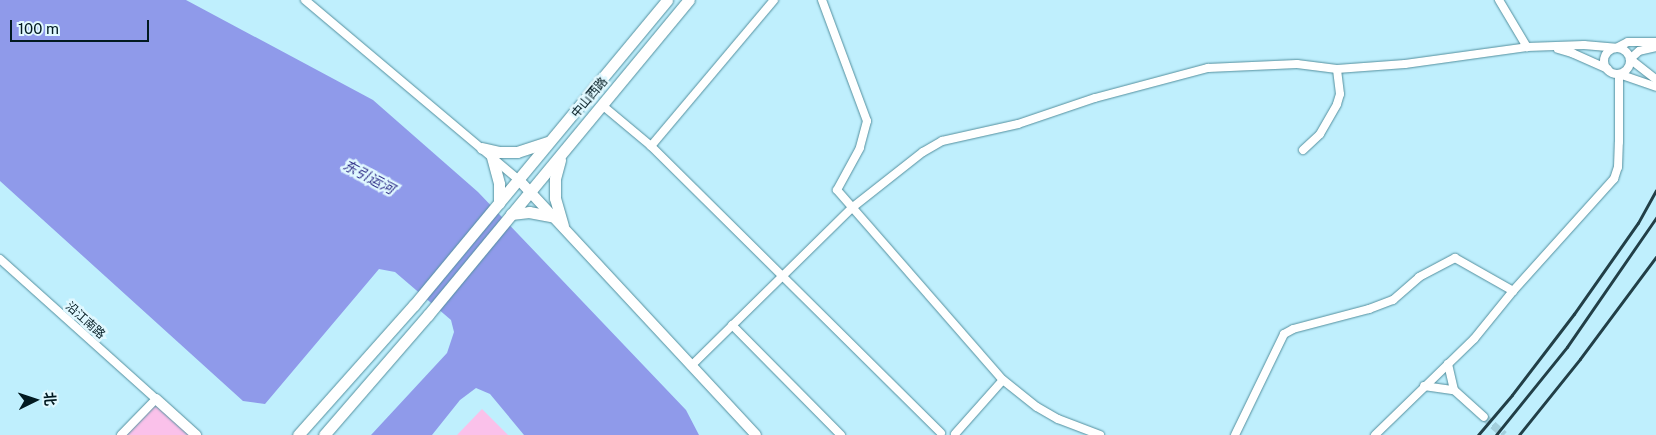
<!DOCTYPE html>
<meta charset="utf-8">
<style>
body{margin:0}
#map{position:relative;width:1656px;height:435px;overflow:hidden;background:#bfeffd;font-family:"Public Sans","Noto Sans SC",sans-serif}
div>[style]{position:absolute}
.green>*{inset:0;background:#fac1ea}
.water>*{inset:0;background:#8f9aea}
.minor-tunnel>*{height:8px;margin-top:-4px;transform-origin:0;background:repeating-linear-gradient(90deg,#a3cfdc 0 8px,transparent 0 12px)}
.roads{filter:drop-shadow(0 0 1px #538f9e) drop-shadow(0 0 1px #538f9e)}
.minor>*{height:8px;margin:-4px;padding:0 4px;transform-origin:4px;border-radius:4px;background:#fff}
.minor>.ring{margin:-4px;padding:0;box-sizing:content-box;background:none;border:8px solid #fff;border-radius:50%}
.tertiary>*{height:10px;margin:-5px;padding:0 5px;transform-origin:5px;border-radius:5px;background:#fff}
.secondary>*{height:11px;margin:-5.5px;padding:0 5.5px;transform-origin:5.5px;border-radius:5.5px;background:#fff}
.rail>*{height:2.5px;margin:-1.25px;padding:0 1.25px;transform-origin:1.25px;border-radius:1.25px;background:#223f47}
span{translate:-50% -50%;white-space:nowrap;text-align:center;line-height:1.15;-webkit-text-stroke:5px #e0f8ff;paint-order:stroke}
.street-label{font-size:12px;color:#021a21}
.water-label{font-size:14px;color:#2d2b86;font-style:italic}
.north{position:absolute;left:10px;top:375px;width:50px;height:50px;-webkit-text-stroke:4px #e0f8ff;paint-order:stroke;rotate:86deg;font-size:14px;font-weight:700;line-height:20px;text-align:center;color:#021a21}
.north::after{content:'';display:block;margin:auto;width:18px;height:22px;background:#021a21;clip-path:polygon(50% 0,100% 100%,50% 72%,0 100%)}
.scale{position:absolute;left:10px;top:20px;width:139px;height:22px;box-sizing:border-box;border:2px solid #021a21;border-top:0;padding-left:6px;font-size:15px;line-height:18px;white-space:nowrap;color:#021a21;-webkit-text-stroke:4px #e0f8ff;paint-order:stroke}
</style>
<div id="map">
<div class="green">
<i style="clip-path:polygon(156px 399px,196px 435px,121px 435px)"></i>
<i style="clip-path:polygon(482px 409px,508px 435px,457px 435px)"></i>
</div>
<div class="water">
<i style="clip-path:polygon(0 0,186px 0,373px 100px,478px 192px,686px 410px,699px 435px,524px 435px,490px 394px,476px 388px,460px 400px,432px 435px,371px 435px,447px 353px,454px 332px,451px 320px,395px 272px,379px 269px,265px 404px,243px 401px,0 181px)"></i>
</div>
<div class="minor-tunnel">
<i style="left:1484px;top:417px;width:27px;rotate:42deg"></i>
</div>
<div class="roads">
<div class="minor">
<i style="left:305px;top:0;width:280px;rotate:40.1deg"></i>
<i style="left:822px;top:0;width:129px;rotate:69.6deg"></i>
<i style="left:867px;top:121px;width:28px;rotate:105deg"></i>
<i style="left:860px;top:148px;width:48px;rotate:118.7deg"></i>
<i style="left:837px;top:190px;width:252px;rotate:48.9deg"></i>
<i style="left:1003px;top:380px;width:43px;rotate:38.5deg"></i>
<i style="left:1037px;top:407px;width:24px;rotate:30deg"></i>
<i style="left:1058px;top:419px;width:45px;rotate:20.9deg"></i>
<i style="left:1499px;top:0;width:55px;rotate:59.2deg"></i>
<i style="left:1656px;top:47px;width:17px;rotate:167deg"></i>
<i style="left:1639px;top:51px;width:12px;rotate:138deg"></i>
<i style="left:1630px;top:59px;width:33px;rotate:38deg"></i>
<i class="ring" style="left:1604px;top:48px;width:18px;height:18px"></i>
<i style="left:1558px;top:49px;width:15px;rotate:16deg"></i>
<i style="left:1572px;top:53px;width:39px;rotate:24deg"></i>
<i style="left:602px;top:105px;width:64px;rotate:39.9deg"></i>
<i style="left:651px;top:146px;width:408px;rotate:44.7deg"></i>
<i style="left:651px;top:146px;width:191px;rotate:-49.9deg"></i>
<i style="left:1303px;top:150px;width:23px;rotate:-43deg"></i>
<i style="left:1320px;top:134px;width:34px;rotate:-60deg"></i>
<i style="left:1337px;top:104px;width:10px;rotate:-73deg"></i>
<i style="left:1340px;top:94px;width:25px;rotate:-97deg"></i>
<i style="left:0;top:259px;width:210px;rotate:41.9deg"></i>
<i style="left:156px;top:399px;width:50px;rotate:134.2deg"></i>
<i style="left:732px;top:325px;width:155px;rotate:45.3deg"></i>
<i style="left:691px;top:366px;width:227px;rotate:-44.5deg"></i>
<i style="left:853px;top:207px;width:89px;rotate:-38.2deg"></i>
<i style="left:923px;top:152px;width:22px;rotate:-30deg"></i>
<i style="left:942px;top:141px;width:78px;rotate:-12.6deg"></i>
<i style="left:1018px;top:124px;width:81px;rotate:-18.7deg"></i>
<i style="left:1095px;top:98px;width:117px;rotate:-14.9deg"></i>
<i style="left:1208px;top:68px;width:89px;rotate:-2.6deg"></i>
<i style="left:1297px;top:64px;width:40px;rotate:7.1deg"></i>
<i style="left:1337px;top:69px;width:68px;rotate:-4.2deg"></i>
<i style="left:1405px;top:64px;width:123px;rotate:-7.9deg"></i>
<i style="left:1527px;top:47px;width:57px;rotate:-2deg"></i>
<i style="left:1584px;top:45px;width:32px;rotate:5deg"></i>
<i style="left:1616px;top:48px;width:13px;rotate:-27deg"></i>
<i style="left:1628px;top:42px;width:28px"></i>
<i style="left:1424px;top:386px;width:30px;rotate:8deg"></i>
<i style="left:1454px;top:390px;width:27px;rotate:-103deg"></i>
<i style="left:1454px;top:390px;width:40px;rotate:42deg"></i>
<i style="left:955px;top:434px;width:72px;rotate:-48.4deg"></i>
<i style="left:1235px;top:435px;width:112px;rotate:-64.1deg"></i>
<i style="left:1284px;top:334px;width:10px;rotate:-29deg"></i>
<i style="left:1293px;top:329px;width:79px;rotate:-14.7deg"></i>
<i style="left:1369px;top:309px;width:26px;rotate:-21deg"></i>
<i style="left:1393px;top:300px;width:35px;rotate:-41deg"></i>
<i style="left:1419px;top:277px;width:41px;rotate:-27.8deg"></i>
<i style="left:1455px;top:258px;width:67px;rotate:29.6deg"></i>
<i style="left:1375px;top:435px;width:138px;rotate:-44.1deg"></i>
<i style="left:1474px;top:339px;width:62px;rotate:-50.9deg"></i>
<i style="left:1513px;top:291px;width:151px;rotate:-48deg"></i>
<i style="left:1614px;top:179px;width:13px;rotate:-72deg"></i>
<i style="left:1618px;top:167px;width:25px;rotate:-88deg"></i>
<i style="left:1619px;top:142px;width:68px;rotate:-90deg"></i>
<i style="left:1619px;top:74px;width:39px;rotate:19deg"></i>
</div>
<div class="tertiary">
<i style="left:519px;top:180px;width:348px;rotate:47.1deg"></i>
<i style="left:156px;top:399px;width:54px;rotate:42deg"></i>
</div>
<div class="secondary">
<i style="left:482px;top:148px;width:17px;rotate:13deg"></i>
<i style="left:499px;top:152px;width:18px"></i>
<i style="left:517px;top:152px;width:33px;rotate:-18deg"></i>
<i style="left:492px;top:157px;width:28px;rotate:75deg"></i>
<i style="left:499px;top:184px;width:19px;rotate:90deg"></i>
<i style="left:560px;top:160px;width:20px;rotate:105deg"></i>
<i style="left:555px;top:179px;width:19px;rotate:90deg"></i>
<i style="left:555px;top:198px;width:29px;rotate:74deg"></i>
<i style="left:511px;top:214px;width:18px;rotate:-6deg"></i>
<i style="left:529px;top:212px;width:26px;rotate:11deg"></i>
<i style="left:298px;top:435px;width:174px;rotate:-48.3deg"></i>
<i style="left:414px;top:305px;width:396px;rotate:-50.3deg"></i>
<i style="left:324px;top:435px;width:159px;rotate:-49.1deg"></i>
<i style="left:428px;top:315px;width:409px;rotate:-50.4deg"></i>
</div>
</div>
<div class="rail">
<i style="left:1478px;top:435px;width:52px;rotate:-49.6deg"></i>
<i style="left:1512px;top:395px;width:102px;rotate:-52.6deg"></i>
<i style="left:1574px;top:314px;width:111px;rotate:-54.9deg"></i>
<i style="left:1638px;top:223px;width:37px;rotate:-61deg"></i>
<i style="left:1496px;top:435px;width:113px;rotate:-51.1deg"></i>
<i style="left:1567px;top:347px;width:157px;rotate:-55.4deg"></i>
<i style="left:1519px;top:435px;width:97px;rotate:-51.2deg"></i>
<i style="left:1580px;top:359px;width:127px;rotate:-53.3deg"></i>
</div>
<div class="street-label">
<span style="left:590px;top:98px;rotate:-50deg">中山西路</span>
<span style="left:85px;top:321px;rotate:42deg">沿江南路</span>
</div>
<div class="water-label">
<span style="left:369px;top:177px;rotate:28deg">东引运河</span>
</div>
<div class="north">北</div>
<div class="scale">100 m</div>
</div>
